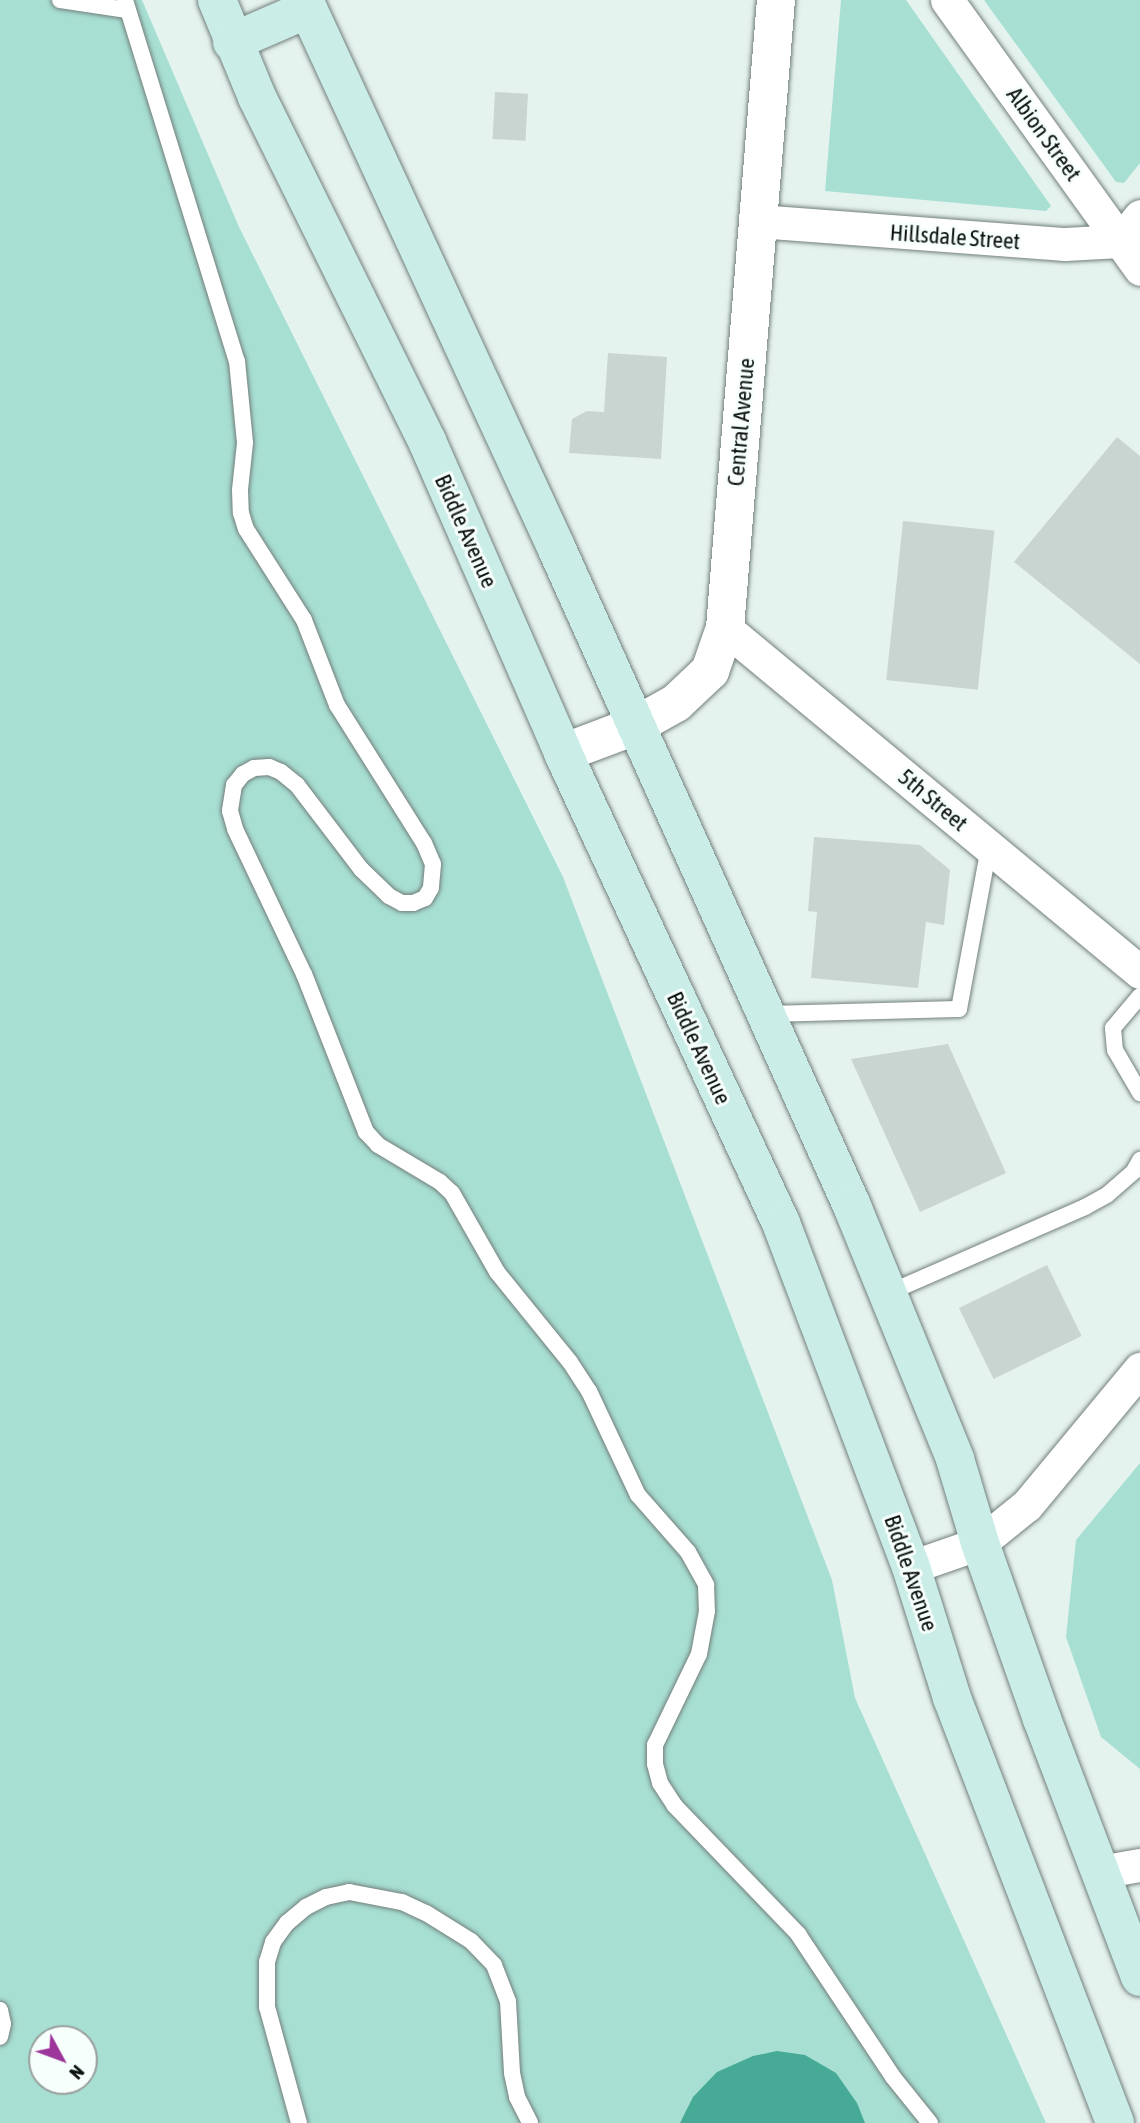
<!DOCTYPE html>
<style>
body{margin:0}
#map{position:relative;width:1140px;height:2123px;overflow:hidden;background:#e5f3ef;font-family:"Asap Condensed",sans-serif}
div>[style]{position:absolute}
.green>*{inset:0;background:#a7dfd2}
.water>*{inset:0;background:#47aa97}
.building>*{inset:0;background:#c8d5d1;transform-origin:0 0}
.roads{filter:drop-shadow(0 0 2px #737f7c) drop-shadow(0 0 2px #737f7c)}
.service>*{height:16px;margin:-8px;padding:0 8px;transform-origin:8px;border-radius:8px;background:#fff}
.minor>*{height:33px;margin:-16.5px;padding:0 16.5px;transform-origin:16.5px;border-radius:16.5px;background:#fff}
.tertiary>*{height:38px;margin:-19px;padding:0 19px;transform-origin:19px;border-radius:19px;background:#fff}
.secondary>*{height:38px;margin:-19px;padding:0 19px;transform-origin:19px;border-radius:19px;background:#caede7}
span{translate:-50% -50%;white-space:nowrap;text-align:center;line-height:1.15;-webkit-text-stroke:6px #f7fffc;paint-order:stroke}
.street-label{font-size:23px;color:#0c1110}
.north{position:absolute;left:28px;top:2025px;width:70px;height:70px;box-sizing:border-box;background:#f7fffc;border:2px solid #99a09e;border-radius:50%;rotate:131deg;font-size:19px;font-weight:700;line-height:28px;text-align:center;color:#0c1110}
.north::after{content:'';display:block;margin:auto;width:24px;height:32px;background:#9c369a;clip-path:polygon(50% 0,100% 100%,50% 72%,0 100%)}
</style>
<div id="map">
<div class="green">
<i style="clip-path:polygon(evenodd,0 0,142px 0,239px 227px,563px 877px,832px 1580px,855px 1698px,1046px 2123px,0 2123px,0 0,42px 2039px,84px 2039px,84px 2081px,42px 2081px,42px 2039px)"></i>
<i style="clip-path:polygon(841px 0,906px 0,1051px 206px,1046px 211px,825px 191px)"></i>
<i style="clip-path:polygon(984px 0,1140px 0,1140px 163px,1124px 183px,1116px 182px)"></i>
<i style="clip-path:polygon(1140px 1463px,1140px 1769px,1101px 1737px,1066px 1637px,1076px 1540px)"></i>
</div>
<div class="water">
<i style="clip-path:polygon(777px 2051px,805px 2055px,836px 2073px,857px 2103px,865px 2123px,680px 2123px,693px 2097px,717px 2072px,753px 2056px)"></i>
</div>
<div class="building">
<i style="left:495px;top:92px;width:33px;height:47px;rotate:3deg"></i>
<i style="clip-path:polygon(608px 353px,667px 357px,661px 459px,569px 453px,572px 419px,587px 411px,604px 412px)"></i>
<i style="clip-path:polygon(1117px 437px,1140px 456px,1140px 664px,1014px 562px)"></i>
<i style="left:903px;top:521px;width:92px;height:160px;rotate:6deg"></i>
<i style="clip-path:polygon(814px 837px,920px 845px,950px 870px,944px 925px,926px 922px,918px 988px,811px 978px,817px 912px,808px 911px)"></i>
<i style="clip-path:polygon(948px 1044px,1006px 1173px,920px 1212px,851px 1059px)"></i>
<i style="left:1047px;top:1265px;width:79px;height:98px;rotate:64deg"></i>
</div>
<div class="roads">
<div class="service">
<i style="left:60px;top:0;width:68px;rotate:8.5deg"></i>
<i style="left:125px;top:0;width:378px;rotate:72.8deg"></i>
<i style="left:237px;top:361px;width:82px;rotate:84.4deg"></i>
<i style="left:245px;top:443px;width:47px;rotate:96.1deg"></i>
<i style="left:240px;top:490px;width:23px;rotate:88deg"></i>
<i style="left:241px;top:513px;width:17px;rotate:73deg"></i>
<i style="left:246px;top:529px;width:108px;rotate:57.5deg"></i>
<i style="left:304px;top:620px;width:91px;rotate:68.8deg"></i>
<i style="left:337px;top:705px;width:163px;rotate:57.8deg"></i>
<i style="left:424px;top:843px;width:23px;rotate:67deg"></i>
<i style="left:433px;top:864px;width:24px;rotate:95deg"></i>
<i style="left:431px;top:888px;width:12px;rotate:121deg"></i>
<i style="left:425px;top:898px;width:13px;rotate:157deg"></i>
<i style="left:413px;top:903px;width:11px;rotate:180deg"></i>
<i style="left:402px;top:903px;width:15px;rotate:-152deg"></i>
<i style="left:389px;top:896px;width:39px;rotate:-136deg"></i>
<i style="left:361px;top:869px;width:106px;rotate:-127.3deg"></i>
<i style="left:297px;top:785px;width:21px;rotate:-141deg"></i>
<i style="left:281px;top:772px;width:13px;rotate:-157deg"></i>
<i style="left:269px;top:767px;width:15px;rotate:176deg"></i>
<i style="left:254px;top:768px;width:13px;rotate:151deg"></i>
<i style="left:243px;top:774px;width:14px;rotate:129deg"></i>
<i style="left:234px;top:785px;width:26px;rotate:99deg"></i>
<i style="left:230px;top:811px;width:19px;rotate:74deg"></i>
<i style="left:235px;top:829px;width:161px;rotate:64.6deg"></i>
<i style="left:304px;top:974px;width:170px;rotate:68.6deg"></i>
<i style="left:366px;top:1132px;width:18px;rotate:47deg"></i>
<i style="left:378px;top:1145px;width:72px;rotate:30.8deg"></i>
<i style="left:440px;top:1182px;width:16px;rotate:43deg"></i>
<i style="left:452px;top:1193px;width:91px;rotate:60.3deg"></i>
<i style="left:497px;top:1272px;width:116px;rotate:51deg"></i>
<i style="left:570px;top:1362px;width:35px;rotate:57deg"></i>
<i style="left:589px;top:1391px;width:115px;rotate:64.8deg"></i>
<i style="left:638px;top:1495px;width:76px;rotate:48.7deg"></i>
<i style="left:688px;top:1552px;width:38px;rotate:61deg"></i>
<i style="left:706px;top:1585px;width:26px;rotate:88deg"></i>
<i style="left:707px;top:1611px;width:44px;rotate:100.5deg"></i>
<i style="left:699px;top:1654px;width:101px;rotate:115.8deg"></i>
<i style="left:655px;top:1745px;width:19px;rotate:90deg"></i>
<i style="left:655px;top:1764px;width:20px;rotate:75deg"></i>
<i style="left:660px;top:1783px;width:27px;rotate:57deg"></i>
<i style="left:675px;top:1806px;width:178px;rotate:46.1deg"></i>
<i style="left:798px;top:1934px;width:172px;rotate:56.4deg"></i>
<i style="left:893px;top:2077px;width:59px;rotate:51.2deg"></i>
<i style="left:1140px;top:996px;width:42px;rotate:130.2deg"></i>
<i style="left:1113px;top:1028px;width:22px;rotate:85deg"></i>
<i style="left:1115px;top:1050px;width:50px;rotate:59.8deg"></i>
<i style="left:767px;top:1014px;width:192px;rotate:-1.5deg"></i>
<i style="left:959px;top:1009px;width:165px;rotate:-79.5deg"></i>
<i style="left:886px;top:1294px;width:217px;rotate:-23.6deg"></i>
<i style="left:1085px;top:1207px;width:26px;rotate:-29deg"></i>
<i style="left:1108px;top:1194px;width:35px;rotate:-41deg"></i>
<i style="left:1134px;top:1171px;width:13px;rotate:-61deg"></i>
<i style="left:0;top:2010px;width:14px;rotate:78deg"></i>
<i style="left:3px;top:2024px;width:13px;rotate:103deg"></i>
<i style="left:299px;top:2123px;width:120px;rotate:-105.4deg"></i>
<i style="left:267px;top:2007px;width:45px;rotate:-90deg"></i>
<i style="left:267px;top:1962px;width:21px;rotate:-73deg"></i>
<i style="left:273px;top:1942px;width:24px;rotate:-54deg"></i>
<i style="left:287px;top:1923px;width:25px;rotate:-40deg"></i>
<i style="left:306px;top:1907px;width:22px;rotate:-27deg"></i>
<i style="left:326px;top:1897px;width:24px;rotate:-12deg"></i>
<i style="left:349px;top:1892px;width:54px;rotate:10.7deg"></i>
<i style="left:402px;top:1902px;width:26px;rotate:25deg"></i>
<i style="left:426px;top:1913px;width:53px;rotate:31.9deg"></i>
<i style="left:471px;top:1941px;width:33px;rotate:46deg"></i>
<i style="left:494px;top:1965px;width:39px;rotate:69deg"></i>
<i style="left:508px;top:2001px;width:72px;rotate:86.8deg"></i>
<i style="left:512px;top:2073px;width:25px;rotate:78deg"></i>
<i style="left:517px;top:2097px;width:29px;rotate:63deg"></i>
</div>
<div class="minor">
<i style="left:947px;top:0;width:331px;rotate:54.3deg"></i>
<i style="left:758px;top:221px;width:308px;rotate:4.3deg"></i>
<i style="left:1065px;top:244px;width:55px;rotate:-3.1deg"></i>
<i style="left:1120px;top:241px;width:32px;rotate:-51deg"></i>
<i style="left:725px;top:628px;width:539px;rotate:39.66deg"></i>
<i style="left:911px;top:1567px;width:73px;rotate:-19.2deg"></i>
<i style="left:980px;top:1543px;width:60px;rotate:-39deg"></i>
<i style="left:1027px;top:1505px;width:177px;rotate:-50.3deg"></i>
<i style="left:1100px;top:1872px;width:41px;rotate:-9.9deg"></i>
</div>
<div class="tertiary">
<i style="left:563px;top:753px;width:77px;rotate:-20.6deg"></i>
<i style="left:635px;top:726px;width:47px;rotate:-29.3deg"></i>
<i style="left:676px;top:703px;width:47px;rotate:-43.3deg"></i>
<i style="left:710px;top:671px;width:46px;rotate:-70.8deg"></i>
<i style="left:725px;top:628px;width:630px;rotate:-85.36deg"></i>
</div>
<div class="secondary">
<i style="left:217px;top:0;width:105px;rotate:67.6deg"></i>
<i style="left:257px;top:97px;width:384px;rotate:63.7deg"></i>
<i style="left:427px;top:441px;width:340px;rotate:66.4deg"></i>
<i style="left:563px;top:753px;width:518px;rotate:65.12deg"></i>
<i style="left:781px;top:1223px;width:368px;rotate:69.3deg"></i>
<i style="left:911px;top:1567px;width:137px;rotate:72.6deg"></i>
<i style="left:952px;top:1698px;width:455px;rotate:69deg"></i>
<i style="left:304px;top:0;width:602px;rotate:65.26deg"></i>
<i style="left:556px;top:547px;width:722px;rotate:65.81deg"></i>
<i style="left:852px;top:1206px;width:273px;rotate:67.8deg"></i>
<i style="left:955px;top:1459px;width:88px;rotate:73.4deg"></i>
<i style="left:980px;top:1543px;width:187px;rotate:70.6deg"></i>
<i style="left:1042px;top:1719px;width:276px;rotate:69.2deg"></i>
<i style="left:232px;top:42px;width:83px;rotate:-23.5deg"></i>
</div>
</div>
<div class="street-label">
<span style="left:1044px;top:134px;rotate:54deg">Albion Street</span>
<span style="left:955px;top:237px;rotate:4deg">Hillsdale Street</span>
<span style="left:741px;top:422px;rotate:-85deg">Central Avenue</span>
<span style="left:466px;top:531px;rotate:66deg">Biddle Avenue</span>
<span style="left:933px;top:800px;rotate:40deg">5th Street</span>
<span style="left:699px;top:1048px;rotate:65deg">Biddle Avenue</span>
<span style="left:911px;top:1573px;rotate:71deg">Biddle Avenue</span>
</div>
<div class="north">N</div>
</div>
